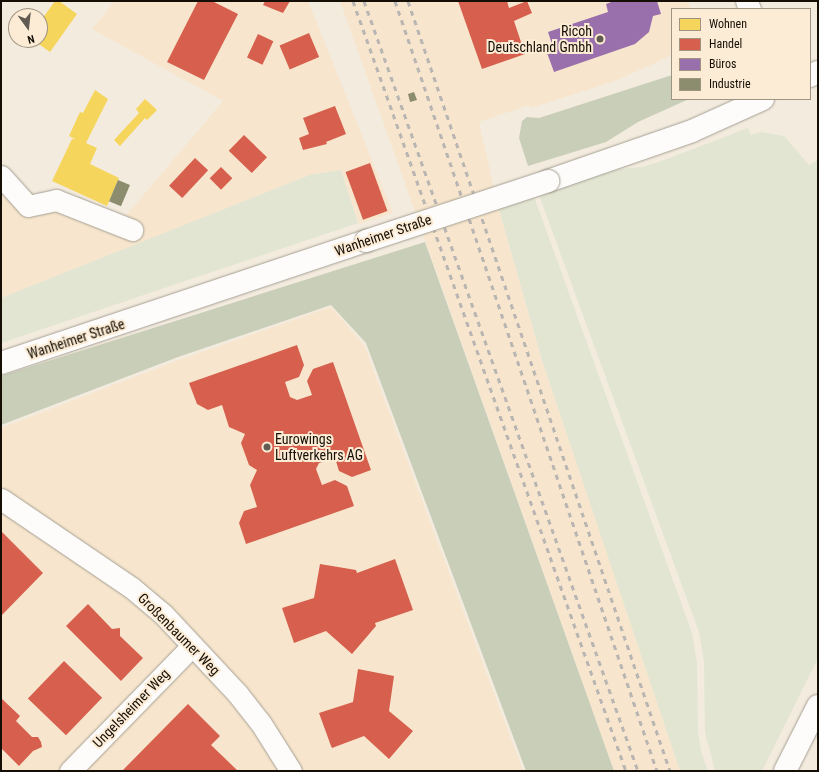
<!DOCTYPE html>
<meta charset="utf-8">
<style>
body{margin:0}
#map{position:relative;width:819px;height:772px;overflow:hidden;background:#f3ebde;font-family:"Roboto Condensed",sans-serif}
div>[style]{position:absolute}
.built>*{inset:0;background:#f7e6cd}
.green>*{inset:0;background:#e1e5d1}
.forest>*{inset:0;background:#c9ceb9}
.homes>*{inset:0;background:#f6d55c}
.shops>*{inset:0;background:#d6604d;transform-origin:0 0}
.offices>*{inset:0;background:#9970ab}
.industry>*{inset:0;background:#8c8c6e;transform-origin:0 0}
.roads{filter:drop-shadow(0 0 1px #a59f94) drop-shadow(0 0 1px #a59f94)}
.minor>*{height:21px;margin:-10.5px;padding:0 10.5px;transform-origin:10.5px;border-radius:10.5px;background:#fdfcfa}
.tertiary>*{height:22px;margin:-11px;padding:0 11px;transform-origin:11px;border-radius:11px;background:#fdfcfa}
.motorway>*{height:22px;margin:-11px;padding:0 11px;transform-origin:11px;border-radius:11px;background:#fdfcfa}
.rail>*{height:3px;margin-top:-1.5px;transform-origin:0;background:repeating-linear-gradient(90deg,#b8b5b2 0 5px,transparent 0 10px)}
.bridges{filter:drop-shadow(0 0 1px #a59f94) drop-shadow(0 0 1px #a59f94)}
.tertiary-bridge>*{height:22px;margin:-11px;padding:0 11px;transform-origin:11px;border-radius:11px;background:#fdfcfa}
.dots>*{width:11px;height:11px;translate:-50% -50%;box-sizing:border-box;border:2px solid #fcecd5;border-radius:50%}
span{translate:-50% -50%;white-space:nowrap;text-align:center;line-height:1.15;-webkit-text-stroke:4px #fcecd5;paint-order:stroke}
.poi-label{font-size:14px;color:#140e05}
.right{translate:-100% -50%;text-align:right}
.left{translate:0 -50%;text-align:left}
.street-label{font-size:14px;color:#140e05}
.frame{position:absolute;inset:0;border:2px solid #140e05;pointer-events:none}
.legend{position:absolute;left:671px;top:8px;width:140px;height:92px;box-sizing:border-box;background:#fcecd5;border:1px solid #9f9382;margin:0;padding:5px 7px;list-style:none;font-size:12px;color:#140e05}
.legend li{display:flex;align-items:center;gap:8px;height:20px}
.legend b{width:20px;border:1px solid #9f9382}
.north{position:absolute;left:8px;top:8px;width:40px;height:40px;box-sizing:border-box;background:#fcecd5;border:1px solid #9f9382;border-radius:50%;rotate:165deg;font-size:11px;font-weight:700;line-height:16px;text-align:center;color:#140e05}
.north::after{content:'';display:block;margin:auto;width:14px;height:18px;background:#625b51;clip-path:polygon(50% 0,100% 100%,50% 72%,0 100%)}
</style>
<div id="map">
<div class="built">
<i style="clip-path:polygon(115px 1px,308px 1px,393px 213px,359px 224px,341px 170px,310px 175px,1px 298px,1px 180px,111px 224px,125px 217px,223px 101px,92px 29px)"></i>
<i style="clip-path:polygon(340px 1px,689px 1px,690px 9px,672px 9px,672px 54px,664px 59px,615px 81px,531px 108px,529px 105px,479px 122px,498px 206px,542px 360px,680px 771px,614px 771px)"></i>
<i style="clip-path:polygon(331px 307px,364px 345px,523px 771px,1px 771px,1px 428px,179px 360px)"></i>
</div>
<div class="green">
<i style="clip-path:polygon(748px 128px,751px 135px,761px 132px,784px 136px,809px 165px,818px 160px,818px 658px,762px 771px,715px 771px,705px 732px,704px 661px,699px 632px,538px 192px,612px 170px,642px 167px,659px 162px)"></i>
<i style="clip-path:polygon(341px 170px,358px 223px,1px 343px,1px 298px,310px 175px)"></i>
<i style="clip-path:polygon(533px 194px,692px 633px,697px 663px,698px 732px,701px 751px,708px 771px,680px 771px,542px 360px,498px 206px)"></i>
</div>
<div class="forest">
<i style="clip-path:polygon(672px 75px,672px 99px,689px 99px,638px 122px,606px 142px,528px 166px,519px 138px,522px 121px,527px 117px,539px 118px)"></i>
<i style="clip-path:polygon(425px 242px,614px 771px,526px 771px,366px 343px,331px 305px,178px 357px,1px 425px,1px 376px)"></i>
</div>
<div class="homes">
<i style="clip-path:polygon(55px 1px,59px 1px,77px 14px,50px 52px,33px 40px,40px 40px,40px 22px)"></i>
<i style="clip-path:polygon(95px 90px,108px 99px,86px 143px,97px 148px,90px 164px,119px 178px,107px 206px,52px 181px,72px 139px,75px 139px,69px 136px,80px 112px,83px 113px)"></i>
<i style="clip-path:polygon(145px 99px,157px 110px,147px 120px,145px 118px,120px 146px,114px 140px,139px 113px,136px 109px)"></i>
</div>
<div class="shops">
<i style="clip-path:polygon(198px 1px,212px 1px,238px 14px,204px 80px,167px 62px)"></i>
<i style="clip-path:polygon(265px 1px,290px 1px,283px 13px,263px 5px)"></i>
<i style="clip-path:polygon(458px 1px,507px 1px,509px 8px,527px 1px,532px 13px,514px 21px,525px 54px,482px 69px)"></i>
<i style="left:309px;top:33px;width:26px;height:32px;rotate:67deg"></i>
<i style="left:258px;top:34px;width:17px;height:26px;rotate:25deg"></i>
<i style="clip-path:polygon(335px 106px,346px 134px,326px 142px,327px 144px,303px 150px,299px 138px,309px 134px,303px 118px)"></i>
<i style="left:244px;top:135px;width:32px;height:22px;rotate:44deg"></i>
<i style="left:195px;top:158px;width:18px;height:38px;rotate:43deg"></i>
<i style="left:370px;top:163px;width:51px;height:26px;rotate:70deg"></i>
<i style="left:221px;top:167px;width:16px;height:16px;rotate:45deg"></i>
<i style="clip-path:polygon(297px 345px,304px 365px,299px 377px,285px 382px,290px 397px,297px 400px,312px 395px,307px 381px,313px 369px,333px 362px,371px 470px,352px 477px,339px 471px,335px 458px,319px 463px,316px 469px,322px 485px,335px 480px,347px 486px,354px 506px,246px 544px,239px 523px,244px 511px,257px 507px,250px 485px,257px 470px,249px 465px,241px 443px,245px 434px,229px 427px,222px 405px,208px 410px,197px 404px,189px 383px)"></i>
<i style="clip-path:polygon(1px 531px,43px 573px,1px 616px)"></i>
<i style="clip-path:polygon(395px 559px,413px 610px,375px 623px,376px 626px,352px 654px,326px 631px,294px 643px,282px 608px,314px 598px,320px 564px,356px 570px,357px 573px)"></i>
<i style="clip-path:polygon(88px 604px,112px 629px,120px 628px,120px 636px,143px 658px,121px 681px,66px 626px)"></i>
<i style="left:64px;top:661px;width:53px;height:52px;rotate:44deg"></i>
<i style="clip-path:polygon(358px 669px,394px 676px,389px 711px,413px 731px,389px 759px,364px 736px,332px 748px,331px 746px,319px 713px,353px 702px)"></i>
<i style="clip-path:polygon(1px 698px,20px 716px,16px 721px,32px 737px,38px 737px,41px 742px,42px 747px,33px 751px,19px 766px,1px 748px)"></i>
<i style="clip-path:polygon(188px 704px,220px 736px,211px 745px,238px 771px,122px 771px)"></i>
</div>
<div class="offices">
<i style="clip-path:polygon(614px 1px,657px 1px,661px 14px,653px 16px,649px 32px,635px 44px,554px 72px,546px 50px,553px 47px,548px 32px,608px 12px,606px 4px)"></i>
</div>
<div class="industry">
<i style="clip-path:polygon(414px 92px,417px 100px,410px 102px,408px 94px)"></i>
<i style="left:118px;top:180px;width:13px;height:23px;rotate:23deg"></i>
</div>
<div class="roads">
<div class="minor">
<i style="left:746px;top:1px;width:9px;rotate:63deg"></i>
<i style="left:1px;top:176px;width:40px;rotate:48deg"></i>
<i style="left:28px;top:206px;width:29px;rotate:-12deg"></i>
<i style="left:56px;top:200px;width:82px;rotate:21.5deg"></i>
<i style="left:1px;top:499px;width:158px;rotate:34.2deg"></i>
<i style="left:132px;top:588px;width:40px;rotate:40deg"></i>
<i style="left:163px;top:614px;width:108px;rotate:46.9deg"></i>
<i style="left:237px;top:693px;width:37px;rotate:52deg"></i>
<i style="left:260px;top:722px;width:58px;rotate:57.7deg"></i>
<i style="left:70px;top:771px;width:175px;rotate:-45.7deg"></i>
</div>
<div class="tertiary">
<i style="left:810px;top:76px;width:9px;rotate:-27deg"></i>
<i style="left:548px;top:181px;width:152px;rotate:-19.1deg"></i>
<i style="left:692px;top:131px;width:78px;rotate:-24.3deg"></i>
<i style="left:1px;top:363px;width:385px;rotate:-18.5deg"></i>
</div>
<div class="motorway">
<i style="left:785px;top:771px;width:73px;rotate:-63.1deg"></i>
</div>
</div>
<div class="rail">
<i style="left:353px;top:1px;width:817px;rotate:70.48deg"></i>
<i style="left:364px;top:1px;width:817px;rotate:70.41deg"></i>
<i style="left:395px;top:1px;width:813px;rotate:71.21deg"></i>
<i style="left:408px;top:1px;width:813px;rotate:71.21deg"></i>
</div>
<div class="bridges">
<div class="tertiary-bridge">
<i style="left:366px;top:241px;width:192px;rotate:-18.2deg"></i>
</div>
</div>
<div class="dots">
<i style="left:600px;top:39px;background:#625b51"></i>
<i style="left:267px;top:447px;background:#625b51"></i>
</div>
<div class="poi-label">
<span class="right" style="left:592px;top:39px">Ricoh<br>Deutschland Gmbh</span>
<span class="left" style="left:275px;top:447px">Eurowings<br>Luftverkehrs AG</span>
</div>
<div class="street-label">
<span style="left:383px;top:235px;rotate:-19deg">Wanheimer Straße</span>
<span style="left:76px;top:339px;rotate:-18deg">Wanheimer Straße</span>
<span style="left:179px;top:634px;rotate:45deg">Großenbaumer Weg</span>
<span style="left:131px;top:708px;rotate:-46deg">Ungelsheimer Weg</span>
</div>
<div class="frame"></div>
<ul class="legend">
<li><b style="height:11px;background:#f6d55c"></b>Wohnen</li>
<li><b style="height:11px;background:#d6604d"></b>Handel</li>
<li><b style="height:11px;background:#9970ab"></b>Büros</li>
<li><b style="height:11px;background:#8c8c6e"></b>Industrie</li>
</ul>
<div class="north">N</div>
</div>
